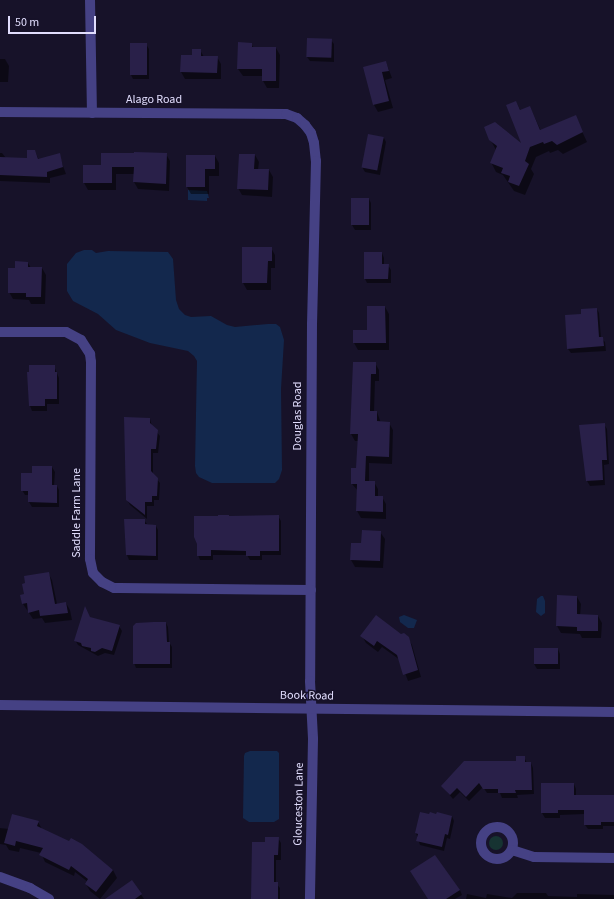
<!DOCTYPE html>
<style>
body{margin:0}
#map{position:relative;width:614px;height:899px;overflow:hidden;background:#171229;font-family:"Source Sans 3",sans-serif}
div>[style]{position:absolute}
.green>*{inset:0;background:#163332}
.round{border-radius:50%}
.water>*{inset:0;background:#13284d}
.shadow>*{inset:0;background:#0007}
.building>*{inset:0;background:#292049;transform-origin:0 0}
.minor>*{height:10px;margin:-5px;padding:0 5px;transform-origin:5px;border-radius:5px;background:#454184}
.minor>.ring{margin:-5px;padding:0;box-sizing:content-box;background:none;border:10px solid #454184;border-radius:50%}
.tertiary>*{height:10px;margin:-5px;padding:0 5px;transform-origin:5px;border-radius:5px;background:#454184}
span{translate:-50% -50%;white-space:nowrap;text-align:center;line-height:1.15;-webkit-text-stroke:3px #171229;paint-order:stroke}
.street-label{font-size:12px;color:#e1ddfd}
.scale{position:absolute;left:8px;top:16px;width:88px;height:18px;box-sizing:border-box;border:2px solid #e1ddfd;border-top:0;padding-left:5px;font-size:12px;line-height:14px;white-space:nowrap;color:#e1ddfd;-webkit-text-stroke:3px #171229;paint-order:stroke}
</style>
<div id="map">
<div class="green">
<i class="round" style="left:489px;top:836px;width:14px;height:14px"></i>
</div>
<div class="water">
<i style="clip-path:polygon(188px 190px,207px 191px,209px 198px,207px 198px,207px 201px,188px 200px)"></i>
<i style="clip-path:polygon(84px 250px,92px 250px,96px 253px,108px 251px,168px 252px,173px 259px,176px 300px,179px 309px,185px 315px,191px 317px,211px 316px,227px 325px,235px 327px,268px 324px,276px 324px,280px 327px,284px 340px,281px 389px,282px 470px,279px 479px,275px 483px,212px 483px,199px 477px,196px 473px,195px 466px,197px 361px,194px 356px,188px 351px,150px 343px,116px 330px,98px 314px,73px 301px,67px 291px,67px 264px,76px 253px)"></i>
<i style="clip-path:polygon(541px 596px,543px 596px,545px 601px,545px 613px,541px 616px,536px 612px,537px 599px)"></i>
<i style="clip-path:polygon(404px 615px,417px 620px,414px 628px,408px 628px,400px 622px,399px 617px)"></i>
<i style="clip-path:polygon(250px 751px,277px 751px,279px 753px,279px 819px,274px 822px,249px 822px,243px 818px,244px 756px,245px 753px)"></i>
</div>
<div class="shadow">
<i style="clip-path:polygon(331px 40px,334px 44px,334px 62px,310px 61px,307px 57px)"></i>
<i style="clip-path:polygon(146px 44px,149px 49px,149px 79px,133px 79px,131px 75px)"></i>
<i style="clip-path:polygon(251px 44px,254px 48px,276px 48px,280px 55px,279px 88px,267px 88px,263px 81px,263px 76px,243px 76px,238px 69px)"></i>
<i style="clip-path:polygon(200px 50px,204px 57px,217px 57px,221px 64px,221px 79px,185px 79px,181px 72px,182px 56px,193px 57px)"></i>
<i style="clip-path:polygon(0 59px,5px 59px,9px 66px,8px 82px,0 82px)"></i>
<i style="clip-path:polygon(386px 62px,392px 78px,385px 80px,393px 108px,378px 112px,374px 105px,364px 68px)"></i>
<i style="clip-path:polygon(516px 102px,521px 111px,530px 107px,541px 131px,575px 116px,587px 142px,563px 154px,558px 150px,550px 153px,549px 151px,536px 157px,531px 169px,534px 174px,525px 195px,514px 191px,503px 175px,496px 172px,491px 162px,496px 150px,490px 139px,523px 146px)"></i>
<i style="clip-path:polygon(384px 138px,386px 142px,380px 175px,365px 172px,362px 167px)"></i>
<i style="clip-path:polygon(35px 151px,39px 160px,59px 155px,66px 174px,50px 178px,50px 183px,0 181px,0 153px,2px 153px,6px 158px,28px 159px)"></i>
<i style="clip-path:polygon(166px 154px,170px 161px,169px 191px,138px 189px,134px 182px,134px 174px,116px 174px,116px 190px,88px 190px,84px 183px,102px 166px)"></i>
<i style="clip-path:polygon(255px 155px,259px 162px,258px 170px,269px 170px,273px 177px,272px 197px,242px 195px,238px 188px)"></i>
<i style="clip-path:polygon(215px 156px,219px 163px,219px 176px,209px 176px,209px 194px,191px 194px,187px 187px)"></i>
<i style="clip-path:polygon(369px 199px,371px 203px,371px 230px,355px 230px,352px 225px)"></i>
<i style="clip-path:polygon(271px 248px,275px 255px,275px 268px,271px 268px,271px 290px,247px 290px,243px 283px)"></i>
<i style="clip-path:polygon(382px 253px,384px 258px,384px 265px,388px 265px,391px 270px,391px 283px,367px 283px,365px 279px)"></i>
<i style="clip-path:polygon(28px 263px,31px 268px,42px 268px,46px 275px,45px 304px,31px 304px,29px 300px,13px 299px,9px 292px,16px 269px)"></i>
<i style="clip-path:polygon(385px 307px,389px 314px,389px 350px,358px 350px,354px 343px,354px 331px,368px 331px)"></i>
<i style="clip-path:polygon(597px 309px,599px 313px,601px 338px,605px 342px,606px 351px,571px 353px,568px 349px,582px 315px)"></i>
<i style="clip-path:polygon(354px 363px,375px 363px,379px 370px,379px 381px,375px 381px,374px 412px,377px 412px,381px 423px,389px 423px,393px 430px,392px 464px,369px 463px,369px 482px,374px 482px,378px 489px,378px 497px,382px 497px,386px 504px,386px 519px,361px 518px,357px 511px,358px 491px,352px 484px,357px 469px,358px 441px,355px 441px,351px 434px)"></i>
<i style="clip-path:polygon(54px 366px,59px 378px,59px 404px,47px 404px,47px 411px,32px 411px,30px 406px,28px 373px)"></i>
<i style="clip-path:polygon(150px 419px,152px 426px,160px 436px,158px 453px,153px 453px,153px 474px,160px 483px,159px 500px,154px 500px,154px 506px,147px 506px,147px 519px,130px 505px,127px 500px)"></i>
<i style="clip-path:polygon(604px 424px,607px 429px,609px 464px,604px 465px,605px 485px,590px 486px,587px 481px,580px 426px)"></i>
<i style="clip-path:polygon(52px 467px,55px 472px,54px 486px,57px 486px,59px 490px,59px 507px,32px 507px,29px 502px,29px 495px,25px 495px,22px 490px,33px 474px)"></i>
<i style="clip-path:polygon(229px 516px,230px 517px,278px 516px,281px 521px,281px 555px,262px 555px,262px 560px,250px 560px,247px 555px,213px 555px,213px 560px,200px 560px,198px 555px)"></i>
<i style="clip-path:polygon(125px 520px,144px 520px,147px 524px,156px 526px,158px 530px,158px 560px,129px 560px,127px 555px,127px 541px,125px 537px)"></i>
<i style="clip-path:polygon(380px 532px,385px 539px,383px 568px,355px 567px,351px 560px)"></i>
<i style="clip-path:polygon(48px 573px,52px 580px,57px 604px,66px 603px,70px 610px,72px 620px,45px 623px,42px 618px,33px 619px,23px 604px,21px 596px,25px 595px)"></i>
<i style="clip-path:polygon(577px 597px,581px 604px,580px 616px,598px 616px,602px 623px,601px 638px,582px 638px,580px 634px,561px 633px,557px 626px)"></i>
<i style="clip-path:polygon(90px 618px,119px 626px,122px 631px,114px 655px,105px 653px,98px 656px,78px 645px,75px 640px)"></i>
<i style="clip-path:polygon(166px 623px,168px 627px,169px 642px,172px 647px,172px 668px,136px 668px,134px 663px)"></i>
<i style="clip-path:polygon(401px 635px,408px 638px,412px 645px,421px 677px,408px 681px,400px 660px,382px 647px,378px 652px,366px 643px,362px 636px)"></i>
<i style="clip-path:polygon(535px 649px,558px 649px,560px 654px,560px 669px,537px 669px,534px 664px)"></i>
<i style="clip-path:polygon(524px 757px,527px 763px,531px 763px,533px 768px,534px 794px,517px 795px,518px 798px,502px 798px,500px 793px,487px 793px,483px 787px,469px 801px,460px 792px,453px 799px,442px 786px,517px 762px)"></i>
<i style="clip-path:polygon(542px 784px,574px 784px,576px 789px,576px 796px,614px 796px,614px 826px,603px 826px,603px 829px,588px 829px,585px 825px,585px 814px,560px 815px,560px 818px,545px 818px,542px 813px)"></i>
<i style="clip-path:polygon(452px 816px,454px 821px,450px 839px,447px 838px,444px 851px,420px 845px,416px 833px)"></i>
<i style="clip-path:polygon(38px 822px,42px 829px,113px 870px,117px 878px,100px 899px,90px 891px,86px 884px,88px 882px,75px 872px,74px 876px,45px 862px,41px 853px,20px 848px,19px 852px,9px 850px,6px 845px,0 844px,0 828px,9px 829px)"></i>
<i style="clip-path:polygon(278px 838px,281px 843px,281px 860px,276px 860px,276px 883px,280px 888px,280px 899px,251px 899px,266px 844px)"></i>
<i style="clip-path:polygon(132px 881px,144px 899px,108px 899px)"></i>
<i style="clip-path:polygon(460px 890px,462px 895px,455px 899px,429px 899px)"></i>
<i style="clip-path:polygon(517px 893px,546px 893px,548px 896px,577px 897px,577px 894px,614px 895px,614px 899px,466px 899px,467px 894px,486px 898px,487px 894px,512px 898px)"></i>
</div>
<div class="building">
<i style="left:307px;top:38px;width:25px;height:19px;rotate:2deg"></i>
<i style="clip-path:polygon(238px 42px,252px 43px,252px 47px,276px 47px,276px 81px,262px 81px,262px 69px,237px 69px)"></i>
<i style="left:130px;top:43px;width:17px;height:32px"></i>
<i style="clip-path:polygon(192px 49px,201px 49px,201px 56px,218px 56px,217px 73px,180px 72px,181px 55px,192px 55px)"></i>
<i style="clip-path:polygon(386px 61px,389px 71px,382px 72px,389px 101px,373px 105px,363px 67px)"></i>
<i style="clip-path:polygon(516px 101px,520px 110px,530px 106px,540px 130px,576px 115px,583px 132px,557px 145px,552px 141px,544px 144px,543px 142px,530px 147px,525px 161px,529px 164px,519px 186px,508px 182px,510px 176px,501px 173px,503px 168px,490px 163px,497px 146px,489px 140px,484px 127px,495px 122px,521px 143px,506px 105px)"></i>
<i style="left:368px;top:134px;width:16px;height:34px;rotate:11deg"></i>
<i style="clip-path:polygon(27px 150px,35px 150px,38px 159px,60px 153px,63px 167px,47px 172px,47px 177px,0 175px,0 157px,27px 158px)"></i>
<i style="clip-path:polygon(134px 152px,167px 153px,166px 184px,133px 182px,134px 167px,112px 167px,112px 183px,83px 183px,83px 165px,101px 165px,101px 153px,134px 153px)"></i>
<i style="clip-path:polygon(239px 154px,255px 154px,254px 169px,269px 169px,268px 190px,237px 189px)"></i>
<i style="clip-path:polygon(186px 155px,215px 155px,215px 169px,205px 169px,205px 187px,186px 187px)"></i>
<i style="left:351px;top:198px;width:18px;height:27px"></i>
<i style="clip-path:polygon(242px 247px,272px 247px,272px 261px,268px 261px,267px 283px,242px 283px)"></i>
<i style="clip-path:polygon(364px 252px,382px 252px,382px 264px,389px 264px,388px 279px,364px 279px)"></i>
<i style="clip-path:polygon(15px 261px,28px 262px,28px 267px,42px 267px,41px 297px,26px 297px,26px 293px,8px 293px,8px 268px,15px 268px)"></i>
<i style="clip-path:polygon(367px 306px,385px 306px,386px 343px,353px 343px,353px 330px,367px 330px)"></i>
<i style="clip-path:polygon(597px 308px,599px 337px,603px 337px,604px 346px,567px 349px,565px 315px,581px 314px,581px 309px)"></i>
<i style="clip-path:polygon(353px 362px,376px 362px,376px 374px,371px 374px,370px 411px,377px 411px,377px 421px,390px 422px,389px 457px,366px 456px,365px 481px,375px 481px,375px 496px,383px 496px,383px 512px,356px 511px,357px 484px,351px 484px,351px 468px,356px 468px,358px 434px,350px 434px)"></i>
<i style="clip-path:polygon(29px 365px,55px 365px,55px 372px,57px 372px,57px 399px,45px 399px,45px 406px,29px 406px,27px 372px,29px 372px)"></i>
<i style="clip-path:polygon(124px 417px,150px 418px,150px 423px,158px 430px,156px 449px,151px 449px,151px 471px,158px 478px,157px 496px,152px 496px,152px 502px,145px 502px,145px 515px,126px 500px)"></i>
<i style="clip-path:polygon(605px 423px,607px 460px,602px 460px,603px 480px,586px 481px,579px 425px)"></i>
<i style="clip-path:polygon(32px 466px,52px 466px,52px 485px,57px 485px,57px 503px,28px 502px,28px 491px,21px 491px,21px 473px,32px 473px)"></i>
<i style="clip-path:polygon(218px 515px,229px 515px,229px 516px,279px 515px,279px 551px,260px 551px,260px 556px,246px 556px,246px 551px,211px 550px,211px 556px,197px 556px,197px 544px,194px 537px,194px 516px,218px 516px)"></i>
<i style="clip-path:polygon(124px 519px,145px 519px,145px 524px,156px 525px,156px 556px,126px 555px)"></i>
<i style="clip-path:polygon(362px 530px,381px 531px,380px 561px,350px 560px,351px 543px,361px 543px)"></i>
<i style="clip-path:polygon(49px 572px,55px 604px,66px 602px,68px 613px,40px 616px,39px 610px,28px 613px,27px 603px,22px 604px,20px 595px,24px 594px,22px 584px,25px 583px,24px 576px)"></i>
<i style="clip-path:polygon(557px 595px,577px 596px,577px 614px,598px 615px,598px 631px,577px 631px,577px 627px,556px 626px)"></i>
<i style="clip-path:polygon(85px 606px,90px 617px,120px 625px,112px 651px,102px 648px,95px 652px,91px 651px,91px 648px,82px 646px,81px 643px,74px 641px)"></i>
<i style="clip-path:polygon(376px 615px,401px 634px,404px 633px,409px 637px,418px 670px,403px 675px,397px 655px,377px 641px,374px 646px,360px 636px)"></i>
<i style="clip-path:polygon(154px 622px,166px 622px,167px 642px,170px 642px,170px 664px,133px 664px,133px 626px,136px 623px)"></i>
<i style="left:534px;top:648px;width:24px;height:16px"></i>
<i style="clip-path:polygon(516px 756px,525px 756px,525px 762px,531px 762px,532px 790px,515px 790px,516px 793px,498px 793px,498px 789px,483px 789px,479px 783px,466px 797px,457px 788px,450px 795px,441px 786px,464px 761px,516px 761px)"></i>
<i style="clip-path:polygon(541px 783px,574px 783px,574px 795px,614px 795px,614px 822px,601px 822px,601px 825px,584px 825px,584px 810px,558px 810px,558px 813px,541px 813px)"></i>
<i style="clip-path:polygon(420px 812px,429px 814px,430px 812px,436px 814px,437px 812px,452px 816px,448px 835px,445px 834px,442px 847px,416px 841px,418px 834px,415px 833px)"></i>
<i style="clip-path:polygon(12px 814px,39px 821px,37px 826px,69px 841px,71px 838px,82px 844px,113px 870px,96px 892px,85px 884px,88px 879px,71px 866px,69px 870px,39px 855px,43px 848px,16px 841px,15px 846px,4px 843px)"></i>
<i style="clip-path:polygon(265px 837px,279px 837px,278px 855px,274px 855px,274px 882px,278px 882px,278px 899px,251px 899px,252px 842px,265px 842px)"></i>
<i style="clip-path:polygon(435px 855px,460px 890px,446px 899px,428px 899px,410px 871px)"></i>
<i style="clip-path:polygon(132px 880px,142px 894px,135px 899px,105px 899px)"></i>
</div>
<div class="minor">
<i style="left:90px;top:0;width:113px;rotate:89deg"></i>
<i style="left:0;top:112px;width:286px;rotate:0.4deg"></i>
<i style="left:286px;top:114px;width:12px;rotate:20deg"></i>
<i style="left:297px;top:118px;width:11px;rotate:41deg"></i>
<i style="left:305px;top:125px;width:10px;rotate:53deg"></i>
<i style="left:311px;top:133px;width:10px;rotate:73deg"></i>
<i style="left:314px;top:143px;width:18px;rotate:84deg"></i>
<i style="left:316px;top:161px;width:163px;rotate:91.4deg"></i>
<i style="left:312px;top:324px;width:357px;rotate:90.3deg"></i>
<i style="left:310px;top:681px;width:58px;rotate:87deg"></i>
<i style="left:313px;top:739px;width:160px;rotate:91.1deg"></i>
<i style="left:0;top:332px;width:66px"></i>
<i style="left:66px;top:332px;width:17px;rotate:28deg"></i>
<i style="left:81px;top:340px;width:17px;rotate:57deg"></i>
<i style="left:90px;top:354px;width:8px;rotate:83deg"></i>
<i style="left:91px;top:362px;width:197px;rotate:90.3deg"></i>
<i style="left:90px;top:559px;width:14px;rotate:78deg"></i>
<i style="left:93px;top:573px;width:13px;rotate:45deg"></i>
<i style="left:102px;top:582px;width:13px;rotate:27deg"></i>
<i style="left:114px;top:588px;width:6px"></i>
<i style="left:120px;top:588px;width:191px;rotate:0.6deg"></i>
<i class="ring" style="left:481px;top:827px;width:22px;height:22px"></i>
<i style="left:512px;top:850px;width:23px;rotate:18deg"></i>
<i style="left:534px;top:857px;width:80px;rotate:0.7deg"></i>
<i style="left:0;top:877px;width:32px;rotate:20deg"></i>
<i style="left:30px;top:888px;width:22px;rotate:30deg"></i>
</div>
<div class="tertiary">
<i style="left:0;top:705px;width:614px;rotate:0.65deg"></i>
</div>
<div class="street-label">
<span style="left:154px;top:100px">Alago Road</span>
<span style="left:298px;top:416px;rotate:-90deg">Douglas Road</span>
<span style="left:77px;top:513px;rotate:-90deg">Saddle Farm Lane</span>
<span style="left:307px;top:696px;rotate:1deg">Book Road</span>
<span style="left:299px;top:804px;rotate:-89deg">Glouceston Lane</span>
</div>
<div class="scale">50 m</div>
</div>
